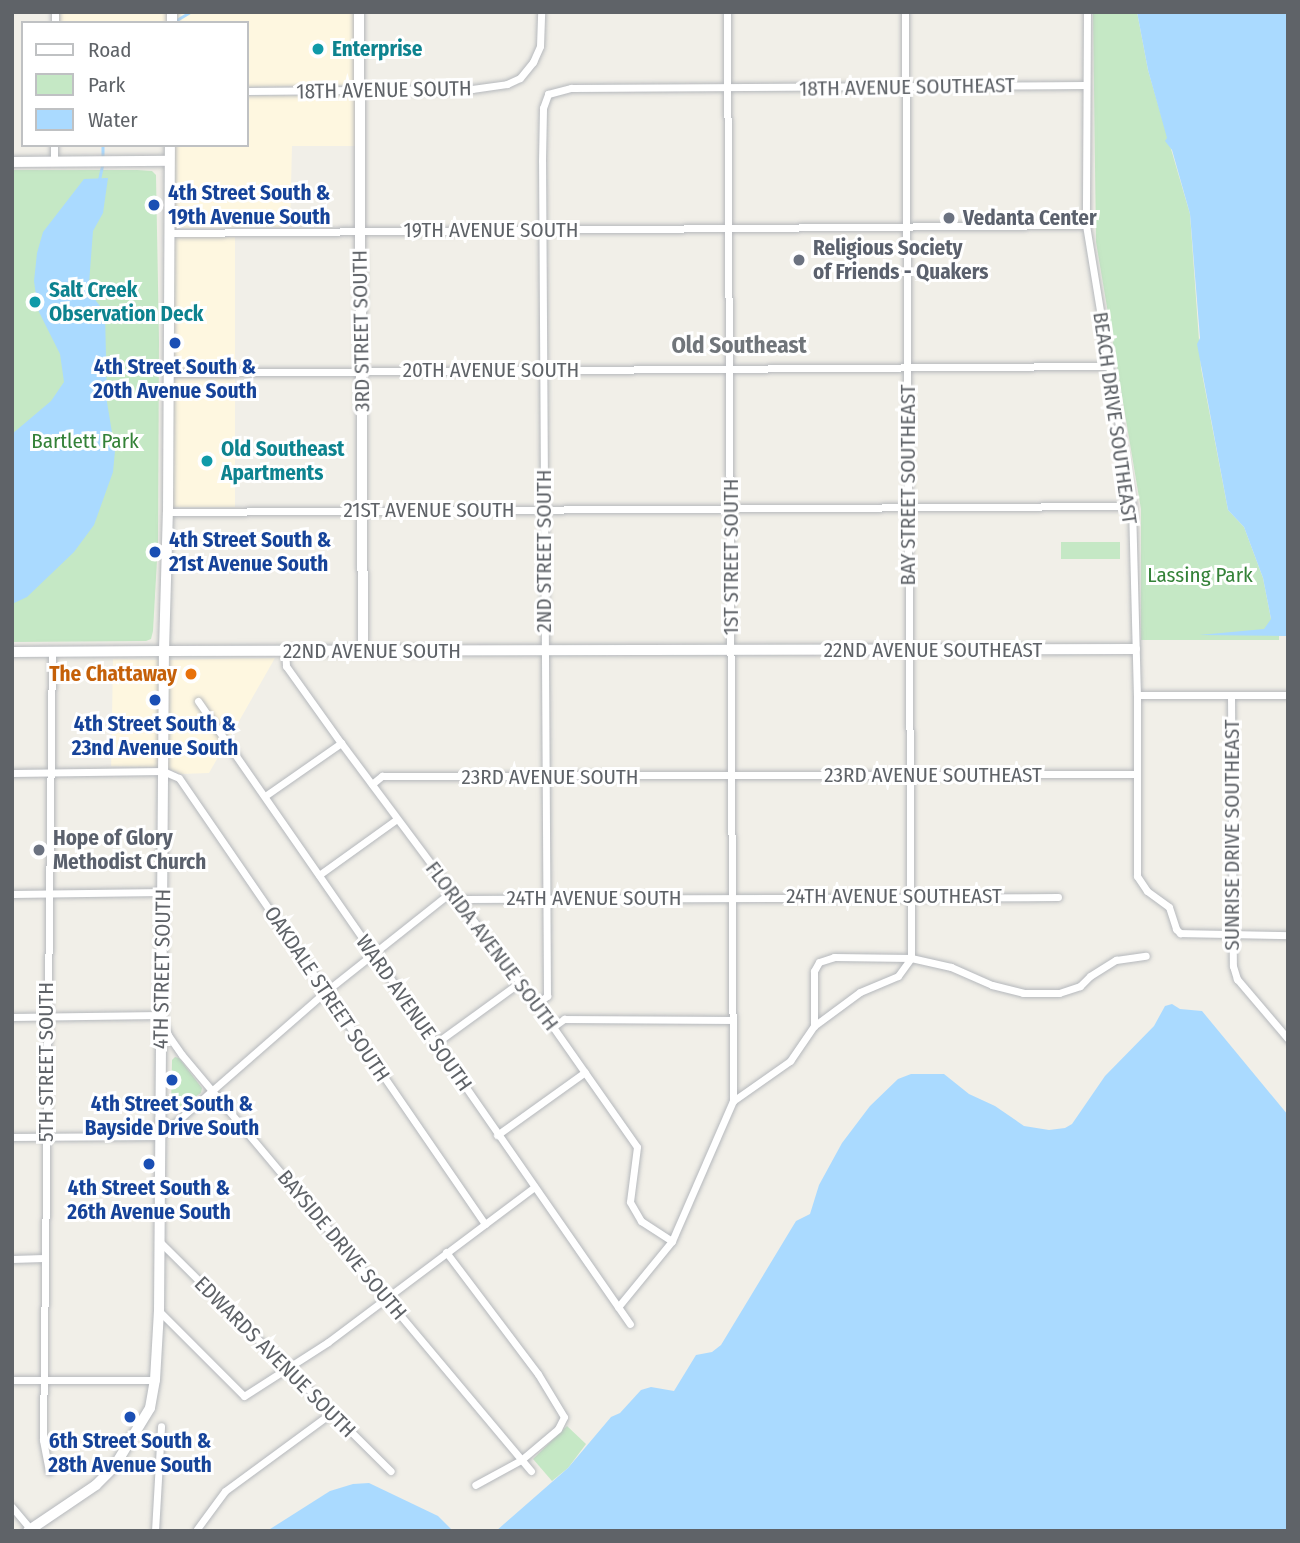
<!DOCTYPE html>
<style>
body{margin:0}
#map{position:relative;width:1300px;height:1543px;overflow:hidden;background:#f1efe8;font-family:"Fira Sans Condensed",sans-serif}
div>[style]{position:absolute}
.commercial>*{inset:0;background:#fef7e0;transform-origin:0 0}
.green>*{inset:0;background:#c5e8c5;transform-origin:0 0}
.water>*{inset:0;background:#aadaff}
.stream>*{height:2.5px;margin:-1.25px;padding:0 1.25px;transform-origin:1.25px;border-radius:1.25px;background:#aadaff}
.roads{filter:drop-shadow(0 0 2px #b5b8bc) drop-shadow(0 0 2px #b5b8bc)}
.minor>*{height:7px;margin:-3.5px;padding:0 3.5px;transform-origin:3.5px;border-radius:3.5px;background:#fff}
.tertiary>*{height:10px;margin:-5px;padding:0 5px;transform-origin:5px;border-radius:5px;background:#fff}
.secondary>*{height:10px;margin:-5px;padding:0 5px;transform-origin:5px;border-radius:5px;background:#fff}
.dots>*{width:19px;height:19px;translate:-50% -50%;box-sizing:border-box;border:4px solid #fff;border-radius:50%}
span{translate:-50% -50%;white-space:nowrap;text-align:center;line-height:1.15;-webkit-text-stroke:6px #fff;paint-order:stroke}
.culture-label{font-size:21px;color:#0d838f;font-weight:700}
.left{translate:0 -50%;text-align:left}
.street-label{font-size:21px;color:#5f6368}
.transit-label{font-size:21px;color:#164399;font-weight:700}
.worship-label{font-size:21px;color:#5b616d;font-weight:700}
.park-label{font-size:21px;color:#348238}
.food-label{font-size:21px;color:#c56008;font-weight:700}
.right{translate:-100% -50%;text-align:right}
.neighbourhood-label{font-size:23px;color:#70757a;font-weight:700}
.frame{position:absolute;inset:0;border:14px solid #5f6368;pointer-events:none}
.legend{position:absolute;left:21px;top:21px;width:228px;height:126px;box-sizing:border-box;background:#fff;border:2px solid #bfc1c3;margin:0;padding:9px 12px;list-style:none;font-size:21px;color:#5f6368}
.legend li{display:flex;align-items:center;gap:14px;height:35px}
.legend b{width:35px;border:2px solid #bfc1c3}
</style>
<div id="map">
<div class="commercial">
<i style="left:59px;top:12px;width:117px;height:11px"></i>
<i style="clip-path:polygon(177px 12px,354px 12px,355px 85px,247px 87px,247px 23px,177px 23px)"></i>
<i style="clip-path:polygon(355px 95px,355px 146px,292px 146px,290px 227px,173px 228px,174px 145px,247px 145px,247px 96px)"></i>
<i style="left:235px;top:237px;width:130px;height:62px;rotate:90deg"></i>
<i style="left:172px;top:377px;width:63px;height:130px"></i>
<i style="clip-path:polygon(275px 658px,230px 737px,210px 711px,204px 717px,225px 745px,209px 773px,181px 774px,168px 768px,168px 660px)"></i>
<i style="left:160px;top:660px;width:107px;height:47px;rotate:91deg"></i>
</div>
<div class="green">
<i style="clip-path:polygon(1093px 12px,1137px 12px,1148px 70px,1190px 214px,1201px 368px,1228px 510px,1244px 527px,1263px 578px,1271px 619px,1288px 636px,1279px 636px,1279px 640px,1141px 640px,1141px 509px,1096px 242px)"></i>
<i style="clip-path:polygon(12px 170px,137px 170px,152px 171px,156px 175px,159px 341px,158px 542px,153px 631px,151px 639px,146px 641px,12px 642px)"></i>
<i style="left:1120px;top:542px;width:17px;height:59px;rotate:90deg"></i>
<i style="clip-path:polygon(175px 1057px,179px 1058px,202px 1088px,201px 1093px,176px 1109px,171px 1105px,172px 1060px)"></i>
<i style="clip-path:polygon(567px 1426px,586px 1444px,568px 1468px,552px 1481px,533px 1459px)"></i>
</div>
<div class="water">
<i style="clip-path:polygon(1137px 12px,1288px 12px,1288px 636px,1199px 635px,1264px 629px,1271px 619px,1263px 578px,1244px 527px,1228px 510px,1197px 344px,1200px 338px,1190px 214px,1172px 150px,1165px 141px,1167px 138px,1148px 70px)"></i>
<i style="clip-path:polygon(108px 178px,103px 213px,93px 231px,89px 284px,96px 301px,105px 312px,107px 402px,115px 451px,113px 472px,94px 525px,74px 552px,27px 597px,12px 604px,12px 434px,51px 401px,64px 382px,60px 354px,38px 310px,34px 281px,37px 253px,43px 232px,84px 179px)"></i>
<i style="clip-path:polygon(1172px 1004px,1180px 1009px,1202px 1011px,1288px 1115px,1288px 1531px,496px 1531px,568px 1468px,611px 1417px,620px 1413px,641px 1390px,651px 1387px,674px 1391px,696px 1355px,712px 1352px,721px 1345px,796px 1221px,810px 1214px,819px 1185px,842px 1143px,870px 1106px,898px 1079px,911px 1074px,944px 1074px,969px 1094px,995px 1106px,1024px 1126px,1049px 1130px,1065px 1128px,1072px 1124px,1105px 1076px,1154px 1026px,1165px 1006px)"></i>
<i style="clip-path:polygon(369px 1483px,438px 1516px,453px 1531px,267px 1531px,330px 1491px,353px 1484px)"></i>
</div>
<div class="stream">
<i style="left:175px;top:21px;width:17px;rotate:-31deg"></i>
<i style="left:103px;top:145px;width:14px;rotate:90deg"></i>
<i style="left:99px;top:180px;width:14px;rotate:-78deg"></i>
</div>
<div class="roads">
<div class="minor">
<i style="left:905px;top:12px;width:946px;rotate:89.64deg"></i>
<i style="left:1087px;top:12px;width:213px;rotate:90.3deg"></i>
<i style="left:1086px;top:225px;width:285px;rotate:80.7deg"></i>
<i style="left:1132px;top:506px;width:189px;rotate:88.5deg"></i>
<i style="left:1137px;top:695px;width:181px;rotate:90deg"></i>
<i style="left:1137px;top:876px;width:18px;rotate:56deg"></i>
<i style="left:1147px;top:891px;width:27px;rotate:36deg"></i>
<i style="left:1169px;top:907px;width:23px;rotate:72deg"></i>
<i style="left:1176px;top:929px;width:6px;rotate:45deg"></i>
<i style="left:1180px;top:933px;width:108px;rotate:1.1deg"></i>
<i style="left:55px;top:23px;width:11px;rotate:-90deg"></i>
<i style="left:247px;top:91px;width:225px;rotate:-0.5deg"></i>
<i style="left:472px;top:89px;width:35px;rotate:-8deg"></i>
<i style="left:507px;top:84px;width:14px;rotate:-25deg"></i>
<i style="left:520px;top:78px;width:21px;rotate:-51deg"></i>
<i style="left:533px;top:62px;width:17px;rotate:-66deg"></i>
<i style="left:540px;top:46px;width:34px;rotate:-88deg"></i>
<i style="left:54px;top:161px;width:16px;rotate:-90deg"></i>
<i style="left:169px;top:233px;width:917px;rotate:-0.5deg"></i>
<i style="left:168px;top:373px;width:941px;rotate:-0.43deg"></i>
<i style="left:168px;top:512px;width:964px;rotate:-0.36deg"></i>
<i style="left:285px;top:651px;width:15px;rotate:86deg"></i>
<i style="left:286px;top:666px;width:95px;rotate:54.5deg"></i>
<i style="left:341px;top:743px;width:354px;rotate:53.3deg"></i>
<i style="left:553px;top:1027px;width:146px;rotate:55deg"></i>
<i style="left:637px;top:1147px;width:55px;rotate:97.3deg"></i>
<i style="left:630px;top:1202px;width:22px;rotate:60deg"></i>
<i style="left:641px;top:1221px;width:37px;rotate:33deg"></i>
<i style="left:1137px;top:695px;width:151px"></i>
<i style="left:1231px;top:695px;width:271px;rotate:89.6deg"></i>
<i style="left:1233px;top:966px;width:14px;rotate:73deg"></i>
<i style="left:1237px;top:979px;width:79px;rotate:49.6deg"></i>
<i style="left:198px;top:701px;width:758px;rotate:55.26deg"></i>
<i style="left:12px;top:773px;width:151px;rotate:-0.8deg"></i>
<i style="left:163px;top:771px;width:17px;rotate:24deg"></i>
<i style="left:179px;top:778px;width:541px;rotate:55.55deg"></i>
<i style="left:372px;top:784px;width:13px;rotate:-39deg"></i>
<i style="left:382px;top:776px;width:754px;rotate:-0.15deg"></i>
<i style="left:265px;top:796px;width:93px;rotate:-34.9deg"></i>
<i style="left:319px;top:875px;width:96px;rotate:-35.7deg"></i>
<i style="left:12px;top:894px;width:151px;rotate:-0.8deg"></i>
<i style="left:458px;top:904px;width:9px;rotate:-32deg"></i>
<i style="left:466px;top:899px;width:592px;rotate:-0.19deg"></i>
<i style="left:536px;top:1004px;width:14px;rotate:-36deg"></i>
<i style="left:547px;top:996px;width:835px;rotate:-90.34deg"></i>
<i style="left:542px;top:161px;width:53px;rotate:-88.9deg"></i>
<i style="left:543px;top:108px;width:15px;rotate:-70deg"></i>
<i style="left:548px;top:94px;width:24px;rotate:-15deg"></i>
<i style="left:571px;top:88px;width:515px;rotate:-0.33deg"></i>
<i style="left:12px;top:1017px;width:148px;rotate:-0.8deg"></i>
<i style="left:160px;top:1015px;width:22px;rotate:68deg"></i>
<i style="left:168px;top:1035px;width:24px;rotate:55deg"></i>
<i style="left:182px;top:1055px;width:543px;rotate:50.01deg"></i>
<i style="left:814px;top:1026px;width:55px;rotate:-90deg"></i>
<i style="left:814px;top:971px;width:10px;rotate:-61deg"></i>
<i style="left:819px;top:962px;width:16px;rotate:-18deg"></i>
<i style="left:834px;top:957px;width:77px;rotate:0.7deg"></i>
<i style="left:911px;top:958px;width:41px;rotate:12.7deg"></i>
<i style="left:951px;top:967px;width:45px;rotate:23.7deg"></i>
<i style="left:992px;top:985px;width:32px;rotate:14deg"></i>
<i style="left:1023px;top:993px;width:36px"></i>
<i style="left:1059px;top:993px;width:22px;rotate:-18deg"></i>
<i style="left:1080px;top:986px;width:14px;rotate:-45deg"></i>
<i style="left:1090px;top:976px;width:31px;rotate:-32deg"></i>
<i style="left:1116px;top:960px;width:30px;rotate:-8deg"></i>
<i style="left:553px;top:1027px;width:14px;rotate:-36deg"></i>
<i style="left:564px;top:1019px;width:168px;rotate:0.3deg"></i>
<i style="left:436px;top:1043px;width:102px;rotate:-35.9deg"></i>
<i style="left:733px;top:1101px;width:70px;rotate:-35.1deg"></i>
<i style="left:790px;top:1061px;width:42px;rotate:-55.6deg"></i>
<i style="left:814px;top:1026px;width:57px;rotate:-36.5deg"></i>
<i style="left:860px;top:992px;width:41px;rotate:-22.8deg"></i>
<i style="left:898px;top:976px;width:22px;rotate:-54deg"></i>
<i style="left:497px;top:1135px;width:108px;rotate:-35.6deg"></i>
<i style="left:12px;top:1137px;width:148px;rotate:-0.4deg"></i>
<i style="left:160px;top:1136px;width:219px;rotate:-41.1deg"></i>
<i style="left:325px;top:992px;width:159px;rotate:-38.4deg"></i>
<i style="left:160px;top:1242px;width:325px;rotate:44.8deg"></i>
<i style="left:446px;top:1252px;width:153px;rotate:53deg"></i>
<i style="left:538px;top:1374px;width:50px;rotate:58.8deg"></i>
<i style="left:564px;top:1417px;width:13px;rotate:117deg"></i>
<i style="left:558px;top:1429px;width:48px;rotate:140deg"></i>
<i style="left:521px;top:1460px;width:52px;rotate:151.5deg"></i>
<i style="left:12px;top:1259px;width:32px;rotate:-2deg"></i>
<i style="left:618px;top:1307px;width:85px;rotate:-50.7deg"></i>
<i style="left:672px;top:1241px;width:153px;rotate:-66.5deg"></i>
<i style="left:733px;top:1101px;width:1089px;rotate:-90.32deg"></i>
<i style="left:159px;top:1311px;width:120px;rotate:45deg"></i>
<i style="left:244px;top:1396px;width:100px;rotate:-32.7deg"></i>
<i style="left:328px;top:1342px;width:256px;rotate:-36.9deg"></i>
<i style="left:12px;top:1380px;width:143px"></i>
<i style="left:49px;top:1471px;width:32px;rotate:-101deg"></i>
<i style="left:43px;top:1440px;width:788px;rotate:-89.35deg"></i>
<i style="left:12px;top:1507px;width:31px;rotate:50deg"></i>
<i style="left:197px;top:1529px;width:47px;rotate:-53.6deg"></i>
<i style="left:225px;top:1491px;width:132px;rotate:-36.3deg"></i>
<i style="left:155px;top:1531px;width:105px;rotate:-86.7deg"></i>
</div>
<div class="tertiary">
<i style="left:359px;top:12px;width:638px;rotate:89.64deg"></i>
<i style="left:12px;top:162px;width:157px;rotate:-0.4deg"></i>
<i style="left:28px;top:1531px;width:82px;rotate:-34.1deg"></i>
<i style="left:96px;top:1485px;width:25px;rotate:-45deg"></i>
<i style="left:114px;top:1467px;width:69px;rotate:-58.6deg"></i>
<i style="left:150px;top:1408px;width:28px;rotate:-80deg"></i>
<i style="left:155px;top:1380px;width:69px;rotate:-86.7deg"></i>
<i style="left:159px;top:1311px;width:660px;rotate:-89.57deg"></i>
<i style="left:164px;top:651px;width:971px;rotate:-0.12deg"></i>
</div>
<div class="secondary">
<i style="left:172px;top:12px;width:11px;rotate:90deg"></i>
<i style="left:12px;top:652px;width:152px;rotate:-0.4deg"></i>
<i style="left:164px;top:651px;width:139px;rotate:-88.4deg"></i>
<i style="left:168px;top:512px;width:367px;rotate:-89.7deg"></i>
</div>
</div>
<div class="dots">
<i style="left:318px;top:49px;background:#0f9aa8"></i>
<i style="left:154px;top:205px;background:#1a4fb4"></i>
<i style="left:949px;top:218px;background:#6b7280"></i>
<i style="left:799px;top:260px;background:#6b7280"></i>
<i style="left:35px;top:302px;background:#0f9aa8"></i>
<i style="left:175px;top:343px;background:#1a4fb4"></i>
<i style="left:207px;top:461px;background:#0f9aa8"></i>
<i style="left:155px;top:552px;background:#1a4fb4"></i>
<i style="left:191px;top:674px;background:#e8710a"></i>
<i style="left:155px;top:700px;background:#1a4fb4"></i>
<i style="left:39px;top:850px;background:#6b7280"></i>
<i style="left:172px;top:1080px;background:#1a4fb4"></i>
<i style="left:149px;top:1164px;background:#1a4fb4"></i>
<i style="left:130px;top:1417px;background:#1a4fb4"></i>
</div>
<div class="culture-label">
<span class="left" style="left:332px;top:49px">Enterprise</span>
<span class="left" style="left:49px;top:302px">Salt Creek<br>Observation Deck</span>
<span class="left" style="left:221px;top:461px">Old Southeast<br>Apartments</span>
</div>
<div class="street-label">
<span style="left:907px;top:87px;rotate:-1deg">18TH AVENUE SOUTHEAST</span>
<span style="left:384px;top:90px;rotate:-1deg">18TH AVENUE SOUTH</span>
<span style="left:491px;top:230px">19TH AVENUE SOUTH</span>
<span style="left:361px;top:331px;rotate:-91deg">3RD STREET SOUTH</span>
<span style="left:491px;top:370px">20TH AVENUE SOUTH</span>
<span style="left:1115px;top:418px;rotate:82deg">BEACH DRIVE SOUTHEAST</span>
<span style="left:908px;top:485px;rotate:-90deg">BAY STREET SOUTHEAST</span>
<span style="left:429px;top:510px">21ST AVENUE SOUTH</span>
<span style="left:544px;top:551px;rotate:-90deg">2ND STREET SOUTH</span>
<span style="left:731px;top:557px;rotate:-90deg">1ST STREET SOUTH</span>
<span style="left:933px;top:650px">22ND AVENUE SOUTHEAST</span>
<span style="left:372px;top:651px">22ND AVENUE SOUTH</span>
<span style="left:933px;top:775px">23RD AVENUE SOUTHEAST</span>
<span style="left:550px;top:777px">23RD AVENUE SOUTH</span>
<span style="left:1232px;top:835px;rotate:-90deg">SUNRISE DRIVE SOUTHEAST</span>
<span style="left:894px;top:896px">24TH AVENUE SOUTHEAST</span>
<span style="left:594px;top:898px">24TH AVENUE SOUTH</span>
<span style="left:492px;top:946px;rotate:53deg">FLORIDA AVENUE SOUTH</span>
<span style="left:162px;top:969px;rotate:-89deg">4TH STREET SOUTH</span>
<span style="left:327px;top:994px;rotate:56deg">OAKDALE STREET SOUTH</span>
<span style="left:414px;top:1013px;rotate:55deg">WARD AVENUE SOUTH</span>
<span style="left:46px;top:1062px;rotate:-90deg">5TH STREET SOUTH</span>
<span style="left:342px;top:1245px;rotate:50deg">BAYSIDE DRIVE SOUTH</span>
<span style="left:275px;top:1357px;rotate:45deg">EDWARDS AVENUE SOUTH</span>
</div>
<div class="transit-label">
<span class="left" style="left:168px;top:205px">4th Street South &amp;<br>19th Avenue South</span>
<span style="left:175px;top:379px">4th Street South &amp;<br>20th Avenue South</span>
<span class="left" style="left:169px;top:552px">4th Street South &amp;<br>21st Avenue South</span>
<span style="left:155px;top:736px">4th Street South &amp;<br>23nd Avenue South</span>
<span style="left:172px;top:1116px">4th Street South &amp;<br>Bayside Drive South</span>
<span style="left:149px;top:1200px">4th Street South &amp;<br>26th Avenue South</span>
<span style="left:130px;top:1453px">6th Street South &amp;<br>28th Avenue South</span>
</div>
<div class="worship-label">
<span class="left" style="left:963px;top:218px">Vedanta Center</span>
<span class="left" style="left:813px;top:260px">Religious Society<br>of Friends - Quakers</span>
<span class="left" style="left:53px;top:850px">Hope of Glory<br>Methodist Church</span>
</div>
<div class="park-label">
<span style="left:85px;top:441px">Bartlett Park</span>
<span style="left:1200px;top:575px">Lassing Park</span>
</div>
<div class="food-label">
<span class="right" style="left:177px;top:674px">The Chattaway</span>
</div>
<div class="neighbourhood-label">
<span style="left:739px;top:345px">Old Southeast</span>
</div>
<div class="frame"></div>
<ul class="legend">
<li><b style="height:9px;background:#fff"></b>Road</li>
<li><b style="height:19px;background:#c5e8c5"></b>Park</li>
<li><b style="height:19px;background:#aadaff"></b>Water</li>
</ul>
</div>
